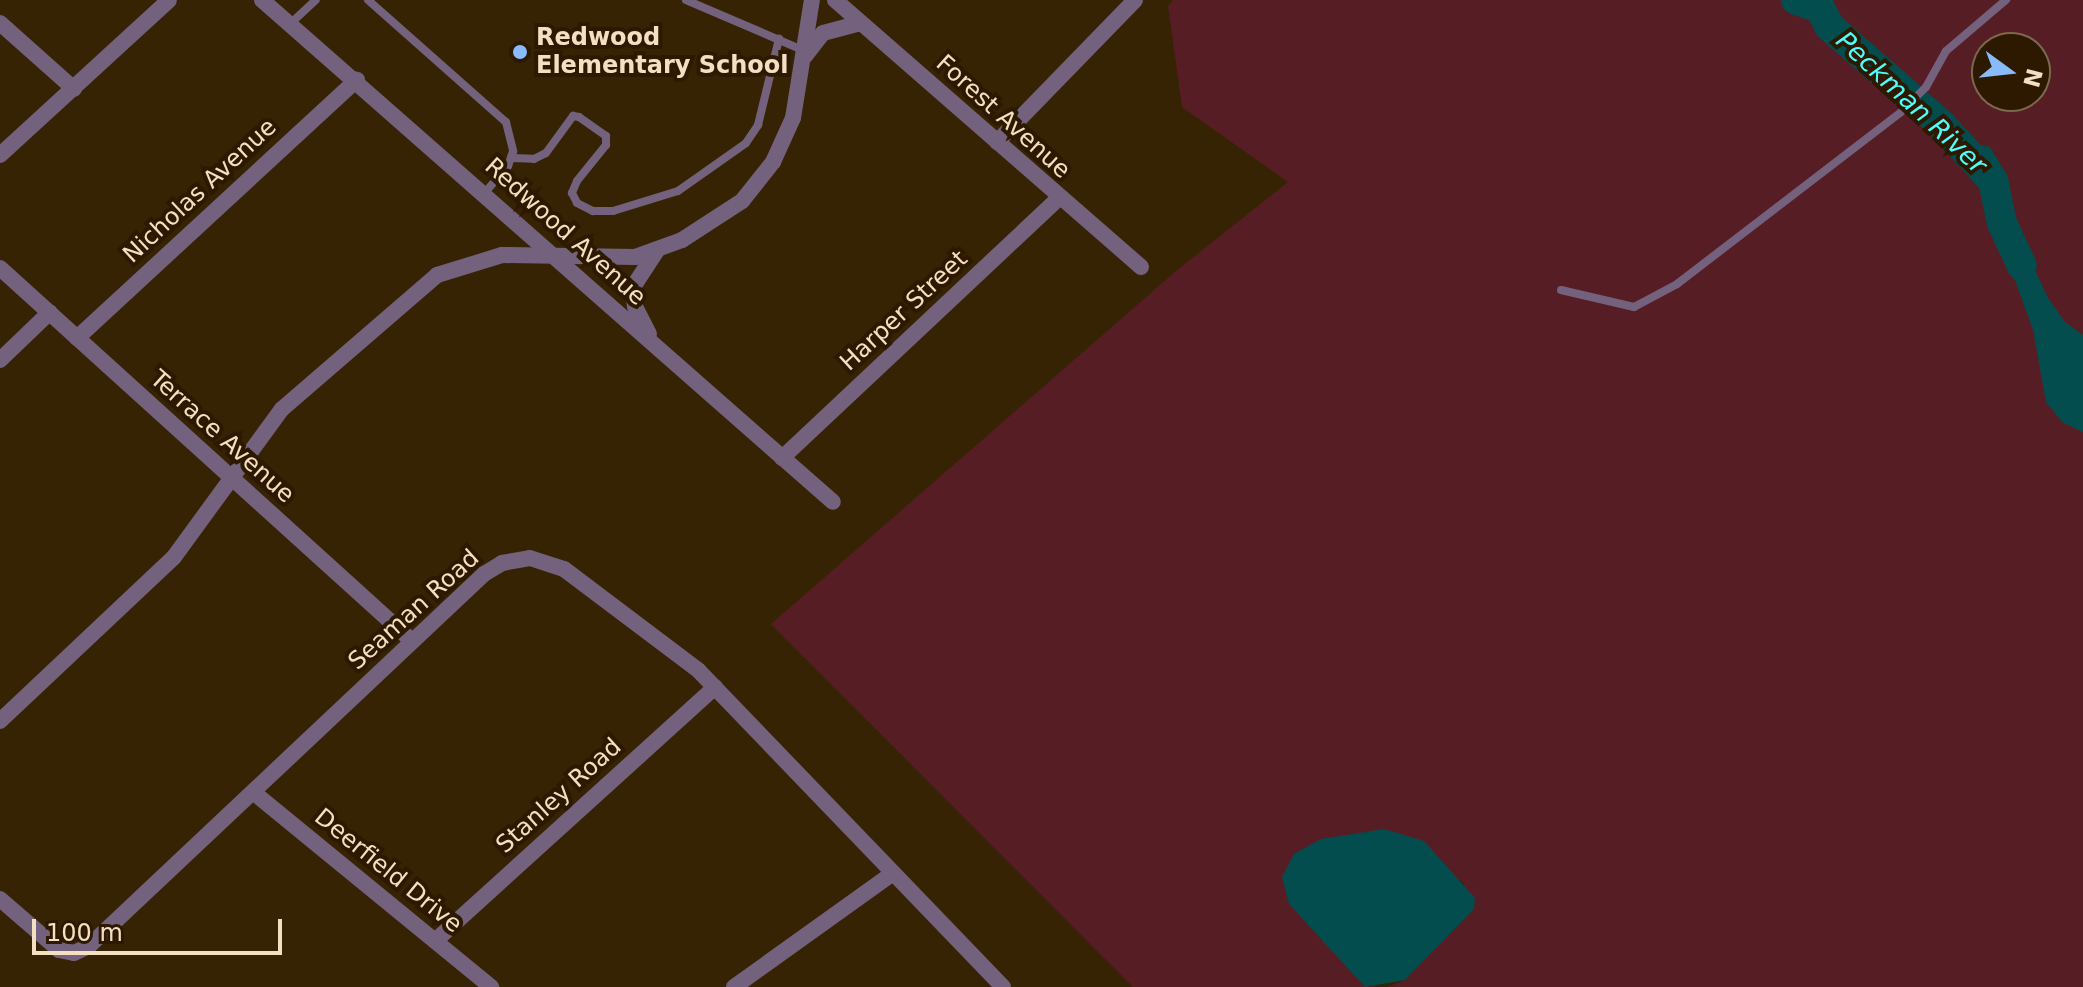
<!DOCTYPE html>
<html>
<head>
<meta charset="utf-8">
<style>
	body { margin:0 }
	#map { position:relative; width:2083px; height:987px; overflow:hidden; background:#362303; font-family:"DejaVu Sans",sans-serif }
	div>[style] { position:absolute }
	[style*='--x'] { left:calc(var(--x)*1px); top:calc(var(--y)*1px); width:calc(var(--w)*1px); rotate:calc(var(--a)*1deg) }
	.green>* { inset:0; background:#571d25 }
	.water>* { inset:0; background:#044d4e }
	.river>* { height:30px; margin:-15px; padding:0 15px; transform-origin:15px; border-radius:15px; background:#044d4e }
	.service>* { height:8px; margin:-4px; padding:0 4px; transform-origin:4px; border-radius:4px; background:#74617d }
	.minor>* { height:16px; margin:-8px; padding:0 8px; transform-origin:8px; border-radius:8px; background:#74617d }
	.dots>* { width:22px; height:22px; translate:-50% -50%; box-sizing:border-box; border:4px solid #2c1900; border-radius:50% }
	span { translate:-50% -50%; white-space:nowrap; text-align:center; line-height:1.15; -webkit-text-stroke:8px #2c1900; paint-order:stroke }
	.poi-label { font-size:24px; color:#f5dfc3; font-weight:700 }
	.left { translate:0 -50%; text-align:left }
	.street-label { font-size:24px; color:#f5dfc3 }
	.water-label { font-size:26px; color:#50fbfc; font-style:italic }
	.north { position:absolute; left:1971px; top:32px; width:80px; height:80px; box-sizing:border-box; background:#2c1900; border:2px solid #7c684e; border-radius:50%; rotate:105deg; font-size:22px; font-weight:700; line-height:32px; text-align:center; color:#f5dfc3 }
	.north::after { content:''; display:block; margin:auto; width:28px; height:36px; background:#88bafc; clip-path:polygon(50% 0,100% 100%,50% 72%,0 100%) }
	.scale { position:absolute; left:32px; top:919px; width:250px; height:36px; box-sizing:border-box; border:4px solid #f5dfc3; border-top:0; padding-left:10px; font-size:24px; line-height:28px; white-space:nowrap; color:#f5dfc3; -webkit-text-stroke:6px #2c1900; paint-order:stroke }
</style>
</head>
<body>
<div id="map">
	<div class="green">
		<div style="clip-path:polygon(evenodd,1173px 0,2083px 0,2083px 987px,1387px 987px,1405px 980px,1473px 909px,1463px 883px,1453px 875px,1365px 986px,1384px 987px,1133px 987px,771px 624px,1176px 271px,1288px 182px,1182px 107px,1168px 6px,1173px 0,1987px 48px,2035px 48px,2035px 96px,1987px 96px,1987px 48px)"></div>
	</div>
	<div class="water">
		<div style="clip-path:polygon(1904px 76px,1943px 112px,1959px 141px,1990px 147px,2008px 177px,2018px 234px,2048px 298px,2065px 322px,2083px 335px,2083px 432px,2062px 422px,2046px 402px,2033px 330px,2012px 272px,1998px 179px,1971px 153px,1954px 151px,1892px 85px)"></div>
		<div style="clip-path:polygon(1384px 829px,1424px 841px,1475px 898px,1474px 909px,1405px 980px,1365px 987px,1289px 904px,1282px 877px,1294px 854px,1321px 839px)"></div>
	</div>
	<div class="river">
		<div style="--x:1796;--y:0;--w:25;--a:18"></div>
		<div style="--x:1820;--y:8;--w:20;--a:63"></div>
		<div style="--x:1829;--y:26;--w:150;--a:41.2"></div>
		<div style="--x:1942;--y:125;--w:76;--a:47.7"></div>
		<div style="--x:1993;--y:181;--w:43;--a:77.9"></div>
		<div style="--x:2002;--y:223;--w:47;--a:65.1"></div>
	</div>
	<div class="service">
		<div style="--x:368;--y:0;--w:184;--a:41.5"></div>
		<div style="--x:506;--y:122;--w:30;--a:76"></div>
		<div style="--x:513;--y:151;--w:16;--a:108"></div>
		<div style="--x:508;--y:166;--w:35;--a:131"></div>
		<div style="--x:686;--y:0;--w:129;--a:23.2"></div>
		<div style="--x:290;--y:24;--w:35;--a:-43"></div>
		<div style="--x:511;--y:158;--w:23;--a:2"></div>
		<div style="--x:534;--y:159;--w:13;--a:-27"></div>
		<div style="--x:546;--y:153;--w:46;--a:-53.9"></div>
		<div style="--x:573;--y:116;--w:6;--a:9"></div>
		<div style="--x:579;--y:117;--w:33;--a:35"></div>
		<div style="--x:606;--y:136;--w:9;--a:90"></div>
		<div style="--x:606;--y:145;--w:46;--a:128.9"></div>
		<div style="--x:577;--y:181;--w:13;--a:113"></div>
		<div style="--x:572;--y:193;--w:11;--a:63"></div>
		<div style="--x:577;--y:203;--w:18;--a:27"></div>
		<div style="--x:593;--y:211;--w:20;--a:0"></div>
		<div style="--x:613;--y:211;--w:68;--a:-17.1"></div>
		<div style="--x:678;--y:191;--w:83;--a:-35.2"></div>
		<div style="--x:746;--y:143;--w:22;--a:-56"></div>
		<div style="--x:758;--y:125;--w:89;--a:-76.3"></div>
		<div style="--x:1561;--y:290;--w:75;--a:13.1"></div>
		<div style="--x:1634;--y:307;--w:49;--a:-28.1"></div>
		<div style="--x:1677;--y:284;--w:282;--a:-37.5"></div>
		<div style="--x:1901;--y:112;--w:35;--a:-45"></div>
		<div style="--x:1926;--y:87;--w:41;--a:-60.9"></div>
		<div style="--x:1946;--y:51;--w:79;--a:-40.4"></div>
	</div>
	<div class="minor">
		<div style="--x:262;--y:0;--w:760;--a:41.32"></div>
		<div style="--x:835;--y:0;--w:406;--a:41.1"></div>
		<div style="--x:0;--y:23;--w:99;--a:41.7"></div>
		<div style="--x:805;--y:56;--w:29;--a:-52"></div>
		<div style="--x:823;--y:33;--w:39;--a:-15"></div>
		<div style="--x:997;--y:142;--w:198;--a:-45.8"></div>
		<div style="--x:0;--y:155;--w:229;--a:-42.5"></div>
		<div style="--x:0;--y:268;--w:556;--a:42.16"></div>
		<div style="--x:649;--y:334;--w:30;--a:-117"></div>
		<div style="--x:635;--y:307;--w:20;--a:-96"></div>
		<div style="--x:633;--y:287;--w:42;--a:-56.7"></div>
		<div style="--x:77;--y:338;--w:381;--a:-42.7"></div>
		<div style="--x:0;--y:360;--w:69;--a:-43.8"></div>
		<div style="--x:782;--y:458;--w:380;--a:-43.2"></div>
		<div style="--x:0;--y:721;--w:239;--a:-43.3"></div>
		<div style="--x:174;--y:557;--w:183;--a:-53.9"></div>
		<div style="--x:282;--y:409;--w:205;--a:-40.8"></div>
		<div style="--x:437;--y:275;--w:68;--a:-17.1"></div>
		<div style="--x:502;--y:255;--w:133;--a:0.9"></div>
		<div style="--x:635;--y:257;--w:50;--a:-19.9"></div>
		<div style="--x:682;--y:240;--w:72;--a:-33"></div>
		<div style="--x:742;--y:201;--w:50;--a:-51.5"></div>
		<div style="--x:773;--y:162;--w:48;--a:-65.6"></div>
		<div style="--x:793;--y:118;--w:120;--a:-80.9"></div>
		<div style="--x:253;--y:792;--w:308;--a:39.3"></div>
		<div style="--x:0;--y:899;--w:78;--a:40.8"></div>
		<div style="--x:59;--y:950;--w:15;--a:11"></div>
		<div style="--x:74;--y:953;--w:17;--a:-25"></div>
		<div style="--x:89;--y:946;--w:543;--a:-43.28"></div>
		<div style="--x:484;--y:574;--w:21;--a:-31"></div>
		<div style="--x:502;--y:563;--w:28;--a:-10"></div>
		<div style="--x:530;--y:558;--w:36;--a:18"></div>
		<div style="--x:564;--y:569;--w:168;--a:37"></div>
		<div style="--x:698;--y:670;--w:440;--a:46.1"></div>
		<div style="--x:435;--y:941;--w:378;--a:-42.2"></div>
		<div style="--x:734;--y:987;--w:194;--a:-35.6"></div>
	</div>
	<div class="dots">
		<div style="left:520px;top:52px;background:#88bafc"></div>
	</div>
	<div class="poi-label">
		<span class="left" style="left:536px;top:52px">Redwood<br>Elementary School</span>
	</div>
	<div class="street-label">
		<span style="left:1003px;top:117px;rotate:42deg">Forest Avenue</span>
		<span style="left:200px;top:191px;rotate:-43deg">Nicholas Avenue</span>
		<span style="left:565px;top:232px;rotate:42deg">Redwood Avenue</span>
		<span style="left:904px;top:311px;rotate:-43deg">Harper Street</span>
		<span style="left:222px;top:437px;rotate:42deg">Terrace Avenue</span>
		<span style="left:414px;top:610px;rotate:-42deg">Seaman Road</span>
		<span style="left:559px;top:796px;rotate:-42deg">Stanley Road</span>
		<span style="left:388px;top:871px;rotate:39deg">Deerfield Drive</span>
	</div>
	<div class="water-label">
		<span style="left:1911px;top:103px;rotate:43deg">Peckman River</span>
	</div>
	<div class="north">N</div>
	<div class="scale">100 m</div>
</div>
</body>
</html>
